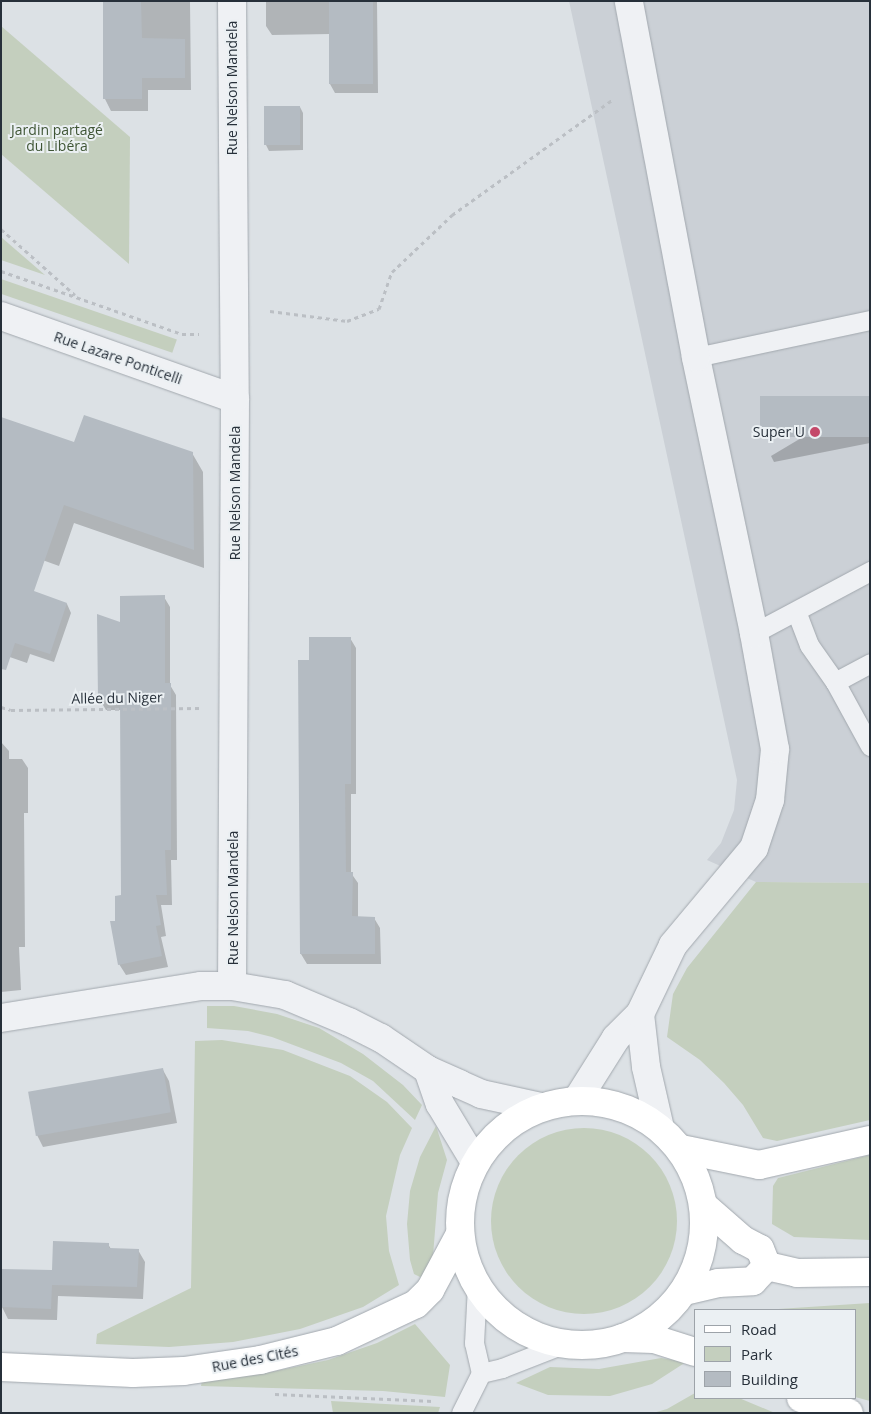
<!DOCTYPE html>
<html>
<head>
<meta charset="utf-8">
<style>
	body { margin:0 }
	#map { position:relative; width:871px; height:1414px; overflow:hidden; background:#dce1e5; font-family:"Open Sans",sans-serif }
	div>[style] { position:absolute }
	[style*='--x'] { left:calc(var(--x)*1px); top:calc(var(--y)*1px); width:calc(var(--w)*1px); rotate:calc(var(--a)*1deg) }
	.built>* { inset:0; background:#cbd0d6 }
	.green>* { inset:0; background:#c4cfbe; transform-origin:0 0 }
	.round { border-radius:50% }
	.shadow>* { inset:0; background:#0003 }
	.building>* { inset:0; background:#b4bbc2; transform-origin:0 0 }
	.path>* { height:3px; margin-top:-1.5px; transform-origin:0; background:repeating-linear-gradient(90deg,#bbbfc4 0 4px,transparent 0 8px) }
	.roads { filter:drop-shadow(0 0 1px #a2a8ae) drop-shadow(0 0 1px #a2a8ae) }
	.lane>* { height:19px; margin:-9.5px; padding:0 9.5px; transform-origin:9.5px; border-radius:9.5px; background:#eff1f4 }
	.street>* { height:28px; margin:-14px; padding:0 14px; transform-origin:14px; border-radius:14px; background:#eff1f4 }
	.secondary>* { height:28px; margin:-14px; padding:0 14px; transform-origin:14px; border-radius:14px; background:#fff }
	.secondary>.ring { margin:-14px; padding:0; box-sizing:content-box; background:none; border:28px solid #fff; border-radius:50% }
	.primary>* { height:28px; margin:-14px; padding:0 14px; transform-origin:14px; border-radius:14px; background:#fff }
	.dots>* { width:14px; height:14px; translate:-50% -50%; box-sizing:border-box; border:2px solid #ebf0f3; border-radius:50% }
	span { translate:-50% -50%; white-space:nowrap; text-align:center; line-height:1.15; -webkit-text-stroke:4px #ebf0f3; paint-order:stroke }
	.street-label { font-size:14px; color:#27303a }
	.park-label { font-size:14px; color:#3f5535 }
	.poi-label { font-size:14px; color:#27303a }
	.right { translate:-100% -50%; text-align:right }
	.frame { position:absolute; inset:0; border:2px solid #27303a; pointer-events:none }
	.legend { position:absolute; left:694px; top:1309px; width:162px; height:90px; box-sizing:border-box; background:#ebf0f3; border:1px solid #9da3a9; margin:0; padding:6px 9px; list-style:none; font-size:15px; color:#27303a }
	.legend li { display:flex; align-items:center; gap:10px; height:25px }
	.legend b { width:25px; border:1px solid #9da3a9 }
</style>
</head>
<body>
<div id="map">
	<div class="built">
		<div style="clip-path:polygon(569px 1px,870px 1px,870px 883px,756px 882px,707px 860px,721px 843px,734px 810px,737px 780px)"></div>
	</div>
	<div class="green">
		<div style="clip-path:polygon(1px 26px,130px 137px,129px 264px,1px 154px)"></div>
		<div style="clip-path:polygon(1px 237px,45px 275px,1px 260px)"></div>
		<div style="left:1px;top:279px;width:186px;height:14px;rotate:19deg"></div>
		<div style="clip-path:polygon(756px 882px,870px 883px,870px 1120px,777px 1141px,763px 1138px,743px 1105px,724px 1083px,700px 1060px,667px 1037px,673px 994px,687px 968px)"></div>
		<div style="clip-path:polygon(207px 1006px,234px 1006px,277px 1014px,319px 1028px,363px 1054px,403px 1085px,422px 1105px,415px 1120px,373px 1081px,341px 1063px,272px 1037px,248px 1031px,207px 1028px)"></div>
		<div style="clip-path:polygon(222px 1040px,283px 1050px,350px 1076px,387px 1102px,412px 1128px,400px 1155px,386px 1216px,389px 1251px,399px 1285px,363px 1307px,300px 1329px,233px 1342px,169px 1347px,96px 1344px,97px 1334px,191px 1288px,195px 1041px)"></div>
		<div style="clip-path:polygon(436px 1126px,447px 1160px,438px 1193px,433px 1256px,426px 1275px,420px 1277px,414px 1274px,410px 1260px,407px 1224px,410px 1191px,420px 1157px)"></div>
		<div class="round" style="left:491px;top:1128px;width:186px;height:186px"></div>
		<div style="clip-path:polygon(870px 1155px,870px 1240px,794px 1237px,772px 1224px,773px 1186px,778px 1178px)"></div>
		<div style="clip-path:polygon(870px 1303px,870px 1401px,855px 1397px,855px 1310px,763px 1310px)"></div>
		<div style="clip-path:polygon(415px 1324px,450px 1365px,445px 1397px,383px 1391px,201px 1386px,202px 1380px,266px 1373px,328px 1360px,377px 1343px)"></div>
		<div style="clip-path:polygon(661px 1358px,686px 1362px,652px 1384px,610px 1396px,548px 1395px,516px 1383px,550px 1367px,599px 1369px)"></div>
		<div style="clip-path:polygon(695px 1393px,695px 1398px,739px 1398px,775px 1413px,653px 1413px,667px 1409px)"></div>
		<div style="clip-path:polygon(331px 1401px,440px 1407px,438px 1413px,333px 1413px)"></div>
	</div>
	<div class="shadow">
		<div style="clip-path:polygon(104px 1px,190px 1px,191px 90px,148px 90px,148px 111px,111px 111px,105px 99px)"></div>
		<div style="clip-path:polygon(266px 1px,377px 1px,378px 93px,335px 93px,330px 84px,330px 34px,272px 35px,266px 26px)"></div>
		<div style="clip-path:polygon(266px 107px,300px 107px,303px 113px,303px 150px,269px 151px,266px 145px)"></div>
		<div style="clip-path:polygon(870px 397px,870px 443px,774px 462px,771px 456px)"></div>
		<div style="clip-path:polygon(75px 443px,192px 453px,203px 472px,204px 568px,74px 523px,59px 566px,1px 545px)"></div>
		<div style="clip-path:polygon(9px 584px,67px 604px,71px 613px,54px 662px,30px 654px,27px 663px,1px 654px)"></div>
		<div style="clip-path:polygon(164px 597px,170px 607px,170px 685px,176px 695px,177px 860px,171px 860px,172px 905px,161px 905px,166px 936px,161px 937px,168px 967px,126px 975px,119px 964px,116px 922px,123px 896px,121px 710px,106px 710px,100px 700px,121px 623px)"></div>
		<div style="clip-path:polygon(350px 638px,356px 648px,356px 794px,351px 794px,351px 873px,358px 883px,358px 918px,374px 918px,380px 928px,381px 964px,307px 964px,301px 954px,310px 661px)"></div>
		<div style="clip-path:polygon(1px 742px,9px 751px,9px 759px,22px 759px,28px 768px,28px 813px,24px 813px,25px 947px,19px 947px,21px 990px,1px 992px)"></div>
		<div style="clip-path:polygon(163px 1070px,169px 1081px,177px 1123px,43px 1147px,37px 1135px,29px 1094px)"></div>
		<div style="clip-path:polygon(108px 1244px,111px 1249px,138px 1250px,145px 1262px,143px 1299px,58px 1296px,57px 1320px,8px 1319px,2px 1307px,53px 1271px)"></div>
	</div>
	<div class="building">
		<div style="clip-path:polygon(103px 1px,141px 1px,142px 38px,185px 39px,185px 78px,142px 78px,142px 99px,103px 99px)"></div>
		<div style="left:329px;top:1px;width:44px;height:83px"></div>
		<div style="left:264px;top:106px;width:36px;height:39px"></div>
		<div style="left:870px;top:396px;width:41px;height:110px;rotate:90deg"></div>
		<div style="clip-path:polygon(84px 415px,193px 452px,194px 550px,64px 505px,34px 591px,67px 603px,50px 654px,15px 643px,6px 670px,1px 669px,1px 417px,74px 442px)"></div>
		<div style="clip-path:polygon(165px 595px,165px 683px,171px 683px,171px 850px,165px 850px,167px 895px,156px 895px,161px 925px,156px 926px,162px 956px,118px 965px,110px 921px,115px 921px,115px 896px,121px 895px,120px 700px,98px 700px,97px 614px,120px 622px,120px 596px)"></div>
		<div style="clip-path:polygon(309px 637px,351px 637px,351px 784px,345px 784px,346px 872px,353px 872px,352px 916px,375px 917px,375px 954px,300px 954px,298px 660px,309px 660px)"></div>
		<div style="left:163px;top:1068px;width:45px;height:137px;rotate:80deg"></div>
		<div style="clip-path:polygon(53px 1241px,109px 1243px,109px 1248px,139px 1249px,137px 1287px,52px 1285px,51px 1309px,1px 1307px,1px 1269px,52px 1270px)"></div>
	</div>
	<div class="path">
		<div style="--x:1;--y:229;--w:99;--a:41.7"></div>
		<div style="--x:1;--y:271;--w:192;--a:19.2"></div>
		<div style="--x:182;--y:334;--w:17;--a:0"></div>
		<div style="--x:270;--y:311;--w:78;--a:7.4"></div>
		<div style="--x:347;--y:321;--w:34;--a:-21"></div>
		<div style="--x:379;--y:309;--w:39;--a:-71"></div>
		<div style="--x:392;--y:272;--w:83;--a:-43.5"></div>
		<div style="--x:452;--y:215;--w:197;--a:-35.7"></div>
		<div style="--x:1;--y:707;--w:10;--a:17"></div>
		<div style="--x:11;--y:710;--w:189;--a:-0.6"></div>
		<div style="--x:275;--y:1394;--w:158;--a:2.5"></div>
	</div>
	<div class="roads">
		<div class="lane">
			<div style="--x:696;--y:357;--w:178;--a:-12"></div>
			<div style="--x:796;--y:611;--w:36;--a:69"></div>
			<div style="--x:809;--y:645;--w:45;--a:54.9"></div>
			<div style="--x:835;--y:682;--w:73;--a:61.3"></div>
			<div style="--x:754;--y:633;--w:132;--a:-28.1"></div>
			<div style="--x:835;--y:682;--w:40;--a:-28"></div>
			<div style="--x:481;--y:1373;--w:22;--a:-13"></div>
			<div style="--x:502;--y:1368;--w:66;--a:-21.5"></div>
			<div style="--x:461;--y:1413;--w:45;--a:-63.4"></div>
			<div style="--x:481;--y:1373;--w:31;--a:-103"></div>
			<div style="--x:474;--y:1343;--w:57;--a:-87"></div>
		</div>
		<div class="street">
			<div style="--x:232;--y:1;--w:398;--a:89.6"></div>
			<div style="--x:235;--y:399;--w:587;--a:90.29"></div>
			<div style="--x:1;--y:316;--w:248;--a:19.5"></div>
			<div style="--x:640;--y:1014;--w:53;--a:83.5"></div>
			<div style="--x:646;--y:1067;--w:63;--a:77.1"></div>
			<div style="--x:1;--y:1018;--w:203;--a:-9.1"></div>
			<div style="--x:201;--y:986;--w:31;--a:0"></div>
			<div style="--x:232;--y:986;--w:54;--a:9.6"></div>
			<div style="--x:285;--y:995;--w:69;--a:22.9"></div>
			<div style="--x:349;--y:1022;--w:36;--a:27"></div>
			<div style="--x:381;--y:1038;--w:57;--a:34.2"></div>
			<div style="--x:428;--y:1070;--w:34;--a:24"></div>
			<div style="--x:459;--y:1084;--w:24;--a:24"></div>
			<div style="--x:481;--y:1094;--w:61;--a:12.2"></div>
			<div style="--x:428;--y:1070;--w:36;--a:71"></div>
			<div style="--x:440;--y:1104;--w:68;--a:58.9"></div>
			<div style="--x:577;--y:1100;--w:73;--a:-57.8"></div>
			<div style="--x:616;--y:1038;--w:34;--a:-45"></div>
			<div style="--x:640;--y:1014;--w:76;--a:-64.4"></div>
			<div style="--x:673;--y:945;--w:126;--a:-50.1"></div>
			<div style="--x:754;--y:848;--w:51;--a:-71.6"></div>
			<div style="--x:770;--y:800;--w:51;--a:-84.4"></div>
			<div style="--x:775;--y:749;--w:118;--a:-100.3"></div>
			<div style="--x:754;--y:633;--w:282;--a:-101.9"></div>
			<div style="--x:696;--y:357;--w:362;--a:-100.7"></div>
		</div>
		<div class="secondary">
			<div class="ring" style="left:460px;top:1101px;width:216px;height:216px"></div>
			<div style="--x:704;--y:1206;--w:52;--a:41.1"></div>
			<div style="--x:743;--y:1240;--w:19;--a:28"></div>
			<div style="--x:760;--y:1249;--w:18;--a:68"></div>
			<div style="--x:767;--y:1266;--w:31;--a:13"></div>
			<div style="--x:797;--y:1273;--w:73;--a:-0.8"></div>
			<div style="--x:684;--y:1291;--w:35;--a:-13"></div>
			<div style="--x:718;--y:1283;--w:35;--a:-3"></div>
			<div style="--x:753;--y:1281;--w:21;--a:-47"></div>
			<div style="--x:1;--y:1367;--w:132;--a:2.6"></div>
			<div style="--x:133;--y:1373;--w:51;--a:-2.2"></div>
			<div style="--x:184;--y:1371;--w:77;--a:-8.2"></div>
			<div style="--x:260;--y:1360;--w:79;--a:-13.9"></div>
			<div style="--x:337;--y:1341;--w:87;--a:-25.1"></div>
			<div style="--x:416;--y:1304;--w:20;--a:-45"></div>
			<div style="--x:430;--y:1290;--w:64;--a:-61.8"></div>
		</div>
		<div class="primary">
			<div style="--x:681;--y:1149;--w:80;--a:11.6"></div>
			<div style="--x:759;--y:1165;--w:114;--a:-12.7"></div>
			<div style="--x:623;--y:1338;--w:31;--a:2"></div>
			<div style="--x:654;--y:1339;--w:43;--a:17.6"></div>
			<div style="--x:801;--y:1398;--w:50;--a:17.4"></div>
		</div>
	</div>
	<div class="dots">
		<div style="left:815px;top:432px;background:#c44869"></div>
	</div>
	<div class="street-label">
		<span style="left:232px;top:88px;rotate:-90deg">Rue Nelson Mandela</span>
		<span style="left:118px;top:358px;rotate:19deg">Rue Lazare Ponticelli</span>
		<span style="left:235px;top:493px;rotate:-90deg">Rue Nelson Mandela</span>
		<span style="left:117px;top:698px;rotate:-1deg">Allée du Niger</span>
		<span style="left:233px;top:898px;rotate:-90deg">Rue Nelson Mandela</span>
		<span style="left:255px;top:1359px;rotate:-11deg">Rue des Cités</span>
	</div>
	<div class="park-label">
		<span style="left:57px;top:138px">Jardin partagé<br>du Libéra</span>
	</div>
	<div class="poi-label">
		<span class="right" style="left:805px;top:432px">Super U</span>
	</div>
	<div class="frame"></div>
	<ul class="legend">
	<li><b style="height:6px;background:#fff"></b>Road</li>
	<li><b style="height:14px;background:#c4cfbe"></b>Park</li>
	<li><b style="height:14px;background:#b4bbc2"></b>Building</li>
	</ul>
</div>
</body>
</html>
